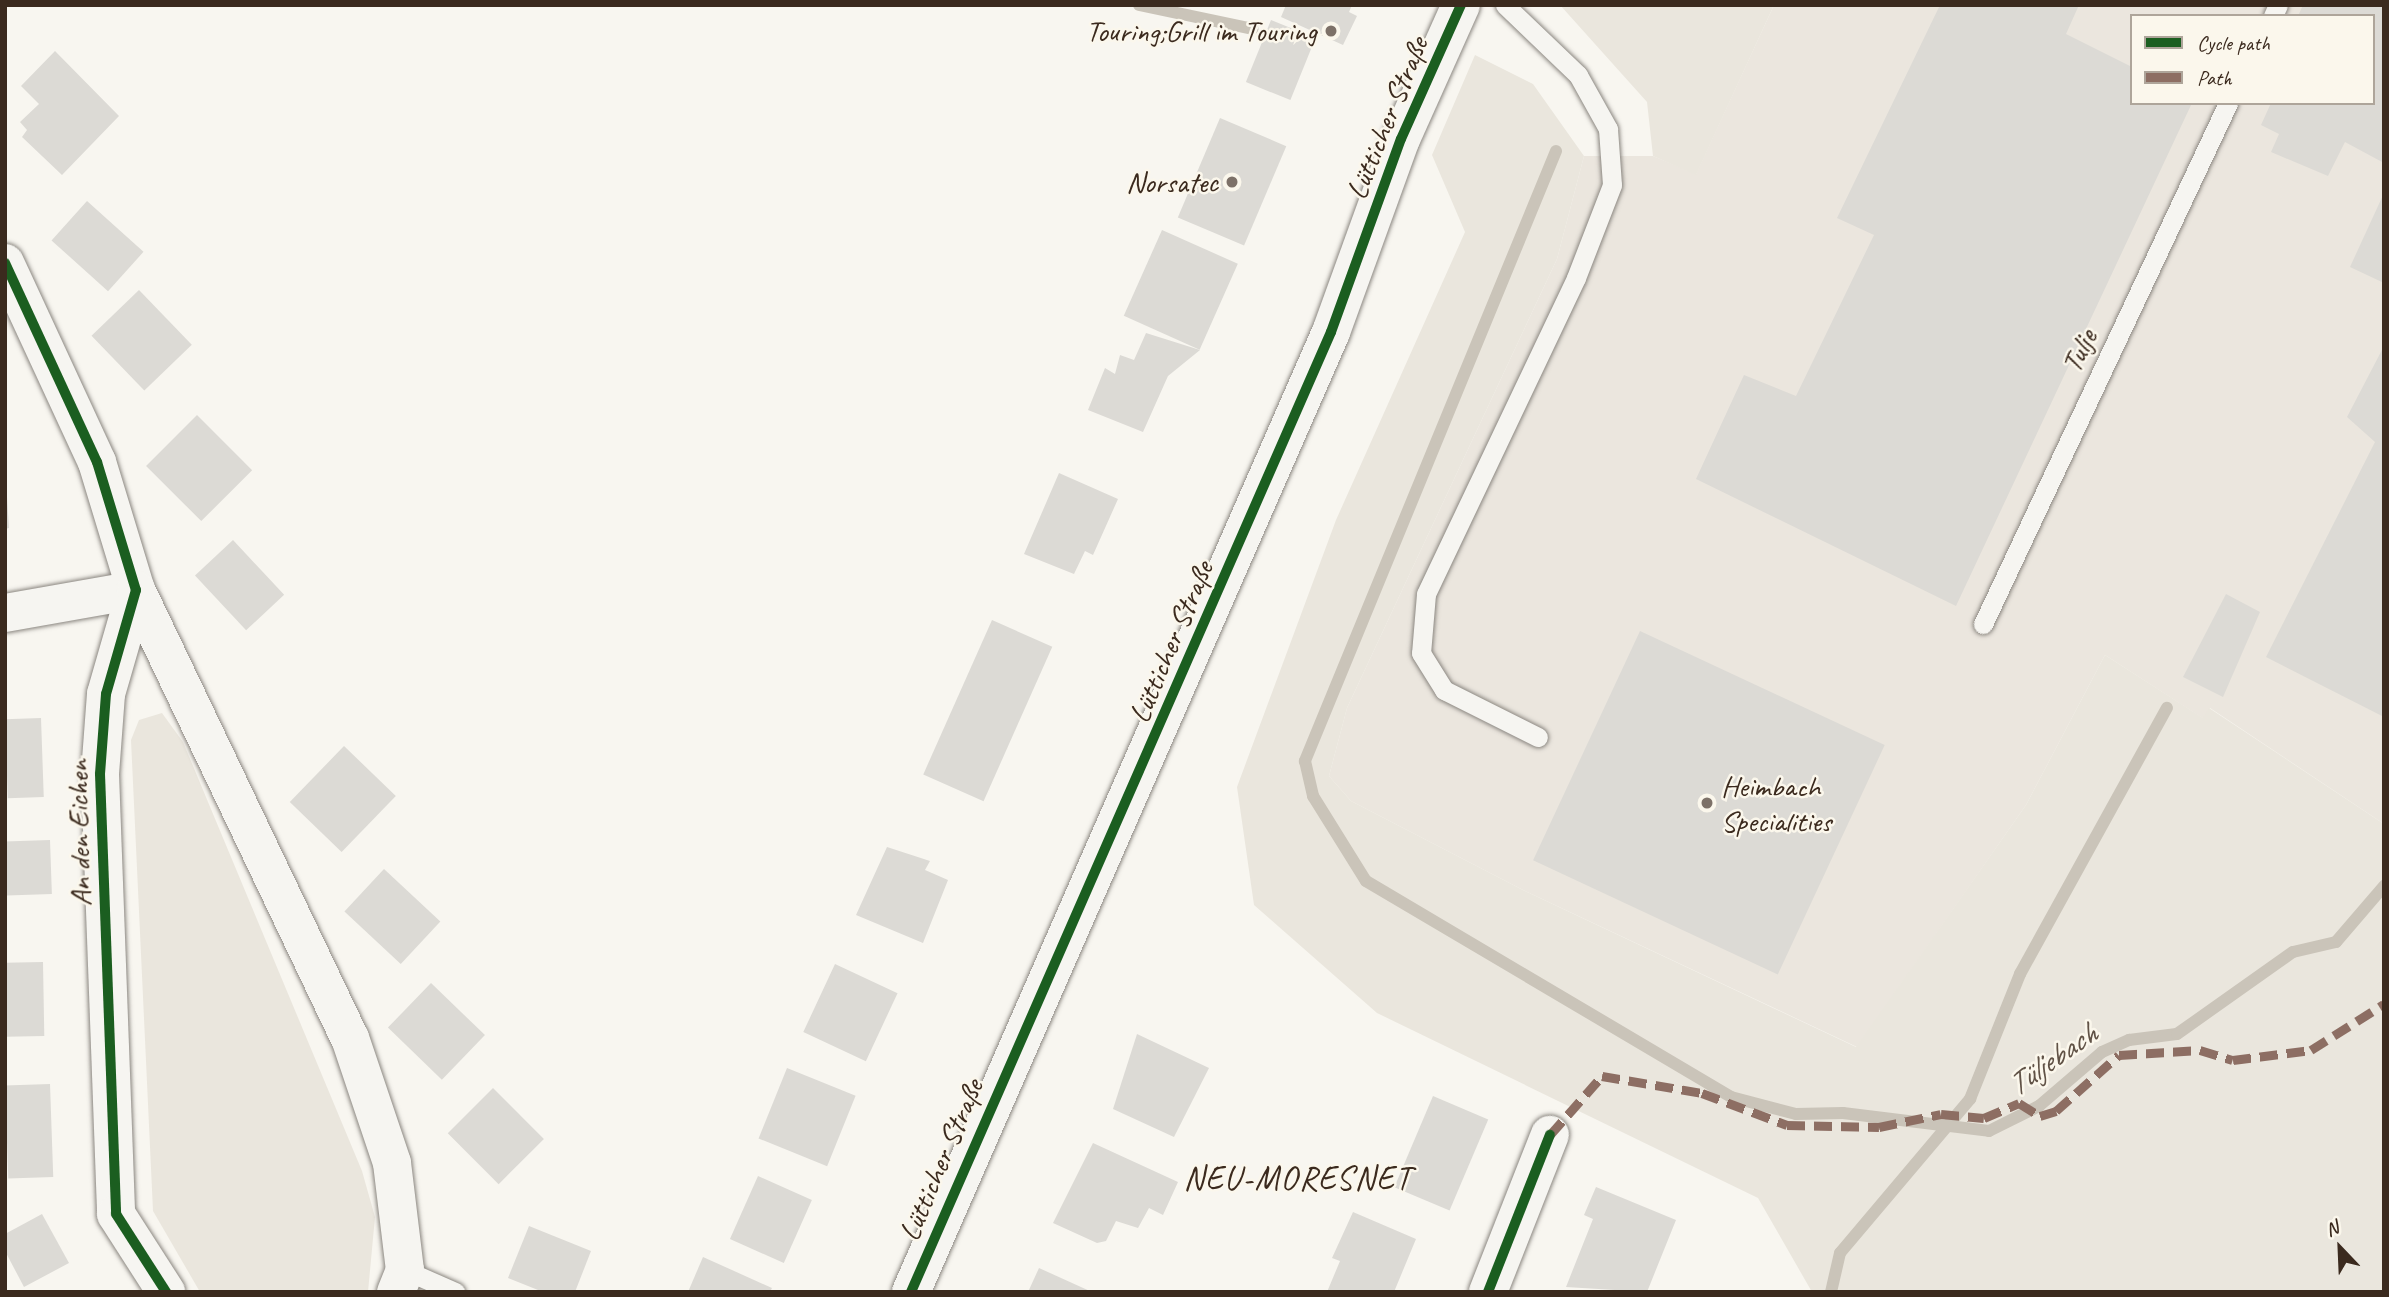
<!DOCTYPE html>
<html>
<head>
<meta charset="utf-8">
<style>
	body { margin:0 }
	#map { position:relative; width:2389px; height:1297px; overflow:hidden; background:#f8f6f0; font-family:Caveat,sans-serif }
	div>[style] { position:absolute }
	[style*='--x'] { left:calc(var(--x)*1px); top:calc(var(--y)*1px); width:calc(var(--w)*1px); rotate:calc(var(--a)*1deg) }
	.built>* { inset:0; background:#ebe6de }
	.green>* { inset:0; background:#eae6dd }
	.stream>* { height:12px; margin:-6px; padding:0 6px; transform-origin:6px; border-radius:6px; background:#cac4b9 }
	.building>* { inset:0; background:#dcdad5; transform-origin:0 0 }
	.roads { filter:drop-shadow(0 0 2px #8b8781) drop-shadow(0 0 2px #8b8781) }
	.lane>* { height:19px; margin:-9.5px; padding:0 9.5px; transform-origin:9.5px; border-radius:9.5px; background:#f6f5f1 }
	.street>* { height:38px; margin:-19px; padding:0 19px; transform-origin:19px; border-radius:19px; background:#f6f5f1 }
	.primary>* { height:38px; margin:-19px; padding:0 19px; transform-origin:19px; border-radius:19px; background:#f6f5f1 }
	.quiet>* { height:9px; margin-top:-4.5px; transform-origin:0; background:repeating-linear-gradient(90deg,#8d6e63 0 18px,transparent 0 27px) }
	.cycleway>* { height:10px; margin:-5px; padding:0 5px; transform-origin:5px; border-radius:5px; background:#1b5e20 }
	.dots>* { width:19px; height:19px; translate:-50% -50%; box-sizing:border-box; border:4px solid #fbf7ec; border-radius:50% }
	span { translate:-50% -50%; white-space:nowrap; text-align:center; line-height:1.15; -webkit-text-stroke:5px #fbf7ec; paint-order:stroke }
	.poi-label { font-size:30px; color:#3b2a1e }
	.right { translate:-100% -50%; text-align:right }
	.left { translate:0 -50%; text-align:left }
	.street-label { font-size:30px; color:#3b2a1e }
	.water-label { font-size:32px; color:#605246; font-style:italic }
	.quarter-label { font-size:33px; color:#3b2a1e; letter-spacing:2px }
	.frame { position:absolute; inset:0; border:7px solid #3b2a1e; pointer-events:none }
	.legend { position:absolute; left:2130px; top:14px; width:245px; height:91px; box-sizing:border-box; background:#fbf7ec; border:2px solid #aea59a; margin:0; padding:9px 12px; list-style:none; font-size:21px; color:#3b2a1e }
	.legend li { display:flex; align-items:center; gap:14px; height:35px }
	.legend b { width:35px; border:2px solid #aea59a }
	.north { position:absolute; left:2305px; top:1213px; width:70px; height:70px; -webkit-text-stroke:5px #fbf7ec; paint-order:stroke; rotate:337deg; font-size:19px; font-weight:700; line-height:28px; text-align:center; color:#3b2a1e }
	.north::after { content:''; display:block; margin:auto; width:24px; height:32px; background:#3b2a1e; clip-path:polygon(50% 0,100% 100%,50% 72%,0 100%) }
</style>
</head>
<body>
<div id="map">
	<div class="built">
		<div style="clip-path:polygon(evenodd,1774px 5px,2384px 5px,2384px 824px,2210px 708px,2204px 719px,2105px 655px,2026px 805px,1857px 1047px,1523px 890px,1351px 801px,1329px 776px,1347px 708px,1557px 259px,1584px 156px,1653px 156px,1696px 174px,1774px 5px,2132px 16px,2373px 16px,2373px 103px,2132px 103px,2132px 16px)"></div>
	</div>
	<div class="green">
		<div style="clip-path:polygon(1560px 5px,1774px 5px,1696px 175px,1653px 156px,1647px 102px)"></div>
		<div style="clip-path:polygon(1475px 55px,1533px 84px,1584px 156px,1557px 259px,1347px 708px,1329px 776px,1351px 801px,1523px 890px,1856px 1047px,2026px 805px,2105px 655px,2203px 718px,2209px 708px,2384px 824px,2384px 1292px,1812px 1292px,1758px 1198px,1377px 1013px,1254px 905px,1237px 787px,1336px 520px,1465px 232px,1432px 155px)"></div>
		<div style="clip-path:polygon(162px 713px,183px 742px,362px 1171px,375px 1217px,368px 1292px,200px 1292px,153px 1211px,131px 740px,139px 720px)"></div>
	</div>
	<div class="stream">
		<div style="--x:1139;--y:5;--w:116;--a:11.9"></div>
		<div style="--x:1556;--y:151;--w:660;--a:112.37"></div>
		<div style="--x:1305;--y:761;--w:36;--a:77"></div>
		<div style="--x:1313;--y:796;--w:100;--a:58.1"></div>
		<div style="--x:1366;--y:881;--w:424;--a:30.6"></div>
		<div style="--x:1731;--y:1097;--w:67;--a:14.7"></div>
		<div style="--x:1796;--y:1114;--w:47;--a:-1.2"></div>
		<div style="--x:1843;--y:1113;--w:147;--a:7"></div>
		<div style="--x:1989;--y:1131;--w:56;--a:-26.6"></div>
		<div style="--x:2039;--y:1106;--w:83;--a:-40.6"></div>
		<div style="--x:2102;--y:1052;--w:30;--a:-24"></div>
		<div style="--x:2129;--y:1040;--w:48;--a:-7.1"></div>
		<div style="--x:2177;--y:1034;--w:142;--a:-35.3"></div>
		<div style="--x:2293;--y:952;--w:44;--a:-13.1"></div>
		<div style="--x:2336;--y:942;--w:74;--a:-49.4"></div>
		<div style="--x:1831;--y:1292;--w:40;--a:-77"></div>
		<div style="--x:1840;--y:1253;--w:202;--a:-49.8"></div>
		<div style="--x:1970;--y:1099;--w:135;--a:-68.2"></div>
		<div style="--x:2020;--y:974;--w:304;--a:-61.1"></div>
	</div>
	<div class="building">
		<div style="clip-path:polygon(1286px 5px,1352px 5px,1349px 12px,1357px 16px,1343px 45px,1281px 17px)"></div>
		<div style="clip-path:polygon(1940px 5px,2079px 5px,2066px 34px,2132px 67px,2132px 103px,2192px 103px,1956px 606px,1696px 479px,1744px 375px,1796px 396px,1874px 235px,1837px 218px)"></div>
		<div style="clip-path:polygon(2303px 5px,2384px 5px,2384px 163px,2345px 142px,2328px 176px,2271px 152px,2279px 134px,2261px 125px,2271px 103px,2373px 103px,2373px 16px,2298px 16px)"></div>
		<div style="left:1271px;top:20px;width:48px;height:67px;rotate:22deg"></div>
		<div style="clip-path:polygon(55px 51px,119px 116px,62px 175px,22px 137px,27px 130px,20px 122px,39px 104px,21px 86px)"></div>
		<div style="left:1220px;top:118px;width:72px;height:108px;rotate:23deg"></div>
		<div style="clip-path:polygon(2384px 193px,2384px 283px,2350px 267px)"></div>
		<div style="left:87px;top:201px;width:76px;height:53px;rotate:42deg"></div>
		<div style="left:1162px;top:230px;width:83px;height:94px;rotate:24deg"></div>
		<div style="left:139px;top:290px;width:76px;height:66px;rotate:46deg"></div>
		<div style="clip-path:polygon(1146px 333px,1200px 350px,1168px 376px,1143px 432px,1088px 410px,1105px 368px,1115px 374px,1120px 355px,1134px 360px)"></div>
		<div style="clip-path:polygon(2384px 346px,2384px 717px,2266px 657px,2375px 442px,2347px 417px)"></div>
		<div style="left:197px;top:415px;width:78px;height:72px;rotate:45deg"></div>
		<div style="clip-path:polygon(1059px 473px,1118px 499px,1093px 555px,1085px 551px,1074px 574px,1024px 554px)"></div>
		<div style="clip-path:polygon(5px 497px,7px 497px,9px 528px,5px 529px)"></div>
		<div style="left:233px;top:540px;width:75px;height:52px;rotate:47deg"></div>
		<div style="clip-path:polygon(2226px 594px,2260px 612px,2223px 697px,2183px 677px)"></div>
		<div style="left:992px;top:620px;width:66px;height:169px;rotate:24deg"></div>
		<div style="left:1640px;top:631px;width:270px;height:253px;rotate:25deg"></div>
		<div style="left:41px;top:718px;width:79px;height:36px;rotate:88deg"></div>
		<div style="left:344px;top:746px;width:72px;height:78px;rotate:44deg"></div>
		<div style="left:50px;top:840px;width:54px;height:45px;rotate:88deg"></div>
		<div style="clip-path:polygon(887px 847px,930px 861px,925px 870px,948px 880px,923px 943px,856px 915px)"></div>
		<div style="left:384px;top:869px;width:77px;height:58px;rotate:43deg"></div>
		<div style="left:43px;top:962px;width:74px;height:38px;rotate:89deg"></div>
		<div style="left:835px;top:964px;width:69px;height:75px;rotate:25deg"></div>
		<div style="left:431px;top:983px;width:75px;height:62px;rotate:44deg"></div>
		<div style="clip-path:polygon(1137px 1034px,1209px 1068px,1174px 1137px,1113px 1109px)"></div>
		<div style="left:787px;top:1068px;width:74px;height:76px;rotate:22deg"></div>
		<div style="left:50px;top:1084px;width:93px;height:45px;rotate:88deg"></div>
		<div style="left:493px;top:1088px;width:72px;height:64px;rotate:45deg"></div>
		<div style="left:1433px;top:1096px;width:60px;height:99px;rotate:23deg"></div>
		<div style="clip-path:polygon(1093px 1143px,1178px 1182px,1163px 1215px,1149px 1208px,1138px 1228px,1116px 1221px,1106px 1241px,1097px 1243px,1053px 1223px)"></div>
		<div style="left:758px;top:1176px;width:59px;height:69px;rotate:24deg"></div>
		<div style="clip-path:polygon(1596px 1187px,1676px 1220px,1647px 1292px,1566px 1287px,1593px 1219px,1584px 1215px)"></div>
		<div style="clip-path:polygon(1353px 1212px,1416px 1239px,1394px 1292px,1327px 1292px,1340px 1261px,1332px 1258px)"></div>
		<div style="clip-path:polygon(42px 1214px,69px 1263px,24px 1287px,5px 1251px,5px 1234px)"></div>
		<div style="clip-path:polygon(529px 1226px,591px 1251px,575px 1292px,543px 1292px,508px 1278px)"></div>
		<div style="clip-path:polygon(703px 1257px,772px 1288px,770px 1292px,688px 1292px)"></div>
		<div style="clip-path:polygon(1039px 1268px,1092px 1292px,1028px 1292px)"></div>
	</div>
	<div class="roads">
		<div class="lane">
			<div style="--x:1505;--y:5;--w:101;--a:43.8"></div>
			<div style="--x:1578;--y:75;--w:62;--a:60.9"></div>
			<div style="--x:1608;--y:129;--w:56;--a:85.9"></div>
			<div style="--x:1612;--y:185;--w:100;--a:111.2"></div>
			<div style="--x:1576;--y:278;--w:350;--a:115.4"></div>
			<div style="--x:1426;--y:594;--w:59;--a:94.8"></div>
			<div style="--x:1421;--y:653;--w:44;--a:58.1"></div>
			<div style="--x:1444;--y:690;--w:105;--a:26.6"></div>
			<div style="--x:2273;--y:16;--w:12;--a:-66"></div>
			<div style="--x:1983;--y:624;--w:576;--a:-64.81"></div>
			<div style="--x:405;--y:1270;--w:55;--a:23.7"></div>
		</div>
		<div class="street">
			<div style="--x:5;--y:263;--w:219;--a:65.2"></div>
			<div style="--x:97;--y:462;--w:134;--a:73.1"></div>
			<div style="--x:136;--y:590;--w:108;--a:106.1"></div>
			<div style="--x:106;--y:694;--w:80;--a:94.3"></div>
			<div style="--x:100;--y:774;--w:440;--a:87.9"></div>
			<div style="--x:116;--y:1214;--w:93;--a:57.3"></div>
			<div style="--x:5;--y:613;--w:133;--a:-10"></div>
			<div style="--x:136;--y:590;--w:496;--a:64.5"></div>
			<div style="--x:350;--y:1038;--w:132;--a:71.4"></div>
			<div style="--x:392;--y:1163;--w:108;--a:83.1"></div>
			<div style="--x:405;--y:1270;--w:24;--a:112"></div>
			<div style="--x:1488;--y:1292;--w:169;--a:-68.5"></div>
		</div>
		<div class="primary">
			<div style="--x:911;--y:1292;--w:1048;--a:-66.37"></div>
			<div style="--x:1331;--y:332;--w:205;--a:-70.1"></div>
			<div style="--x:1401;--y:139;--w:147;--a:-65.9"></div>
		</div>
	</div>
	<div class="quiet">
		<div style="--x:1550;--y:1135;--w:79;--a:-48.6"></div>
		<div style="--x:1602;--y:1076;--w:101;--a:9.6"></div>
		<div style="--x:1702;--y:1093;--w:91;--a:20.6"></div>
		<div style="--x:1787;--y:1125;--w:92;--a:1.2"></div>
		<div style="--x:1879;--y:1127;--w:63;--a:-11.8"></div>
		<div style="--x:1941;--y:1114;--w:43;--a:5.3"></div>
		<div style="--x:1984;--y:1118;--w:38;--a:-23"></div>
		<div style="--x:2019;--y:1103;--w:25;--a:32"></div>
		<div style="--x:2040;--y:1116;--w:17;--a:-17"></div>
		<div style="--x:2056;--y:1111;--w:84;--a:-41.6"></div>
		<div style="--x:2119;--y:1055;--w:81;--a:-3.5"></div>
		<div style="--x:2200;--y:1050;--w:34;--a:17"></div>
		<div style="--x:2233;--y:1060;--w:79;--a:-7.3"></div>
		<div style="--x:2311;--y:1050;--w:86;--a:-32.2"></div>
	</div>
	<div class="cycleway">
		<div style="--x:5;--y:263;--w:219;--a:65.2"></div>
		<div style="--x:97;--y:462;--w:134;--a:73.1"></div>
		<div style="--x:136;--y:590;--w:108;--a:106.1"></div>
		<div style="--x:106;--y:694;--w:80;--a:94.3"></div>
		<div style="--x:100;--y:774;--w:440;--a:87.9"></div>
		<div style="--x:116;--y:1214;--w:93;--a:57.3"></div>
		<div style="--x:911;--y:1292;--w:1048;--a:-66.37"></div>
		<div style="--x:1331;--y:332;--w:205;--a:-70.1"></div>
		<div style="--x:1401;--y:139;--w:147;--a:-65.9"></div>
		<div style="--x:1488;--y:1292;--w:169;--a:-68.5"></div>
	</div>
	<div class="dots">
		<div style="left:1331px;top:31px;background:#7d7168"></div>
		<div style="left:1232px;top:182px;background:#7d7168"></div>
		<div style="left:1707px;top:803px;background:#7d7168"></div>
	</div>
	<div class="poi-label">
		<span class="right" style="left:1317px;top:31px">Touring;Grill im Touring</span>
		<span class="right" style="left:1218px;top:182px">Norsatec</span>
		<span class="left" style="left:1721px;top:803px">Heimbach<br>Specialities</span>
	</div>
	<div class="street-label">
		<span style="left:1387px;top:118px;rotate:-68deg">Lütticher Straße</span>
		<span style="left:2079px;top:351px;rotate:-65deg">Tulje</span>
		<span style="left:1171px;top:642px;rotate:-67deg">Lütticher Straße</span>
		<span style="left:79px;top:833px;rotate:-91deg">An den Eichen</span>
		<span style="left:941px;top:1160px;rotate:-67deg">Lütticher Straße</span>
	</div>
	<div class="water-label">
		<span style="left:2052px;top:1060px;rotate:-35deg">Tüljebach</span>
	</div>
	<div class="quarter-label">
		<span style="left:1298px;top:1179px">NEU-MORESNET</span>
	</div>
	<div class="frame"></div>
	<ul class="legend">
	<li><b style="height:9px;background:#1b5e20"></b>Cycle path</li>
	<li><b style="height:9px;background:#8d6e63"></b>Path</li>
	</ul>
	<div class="north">N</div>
</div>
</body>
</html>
